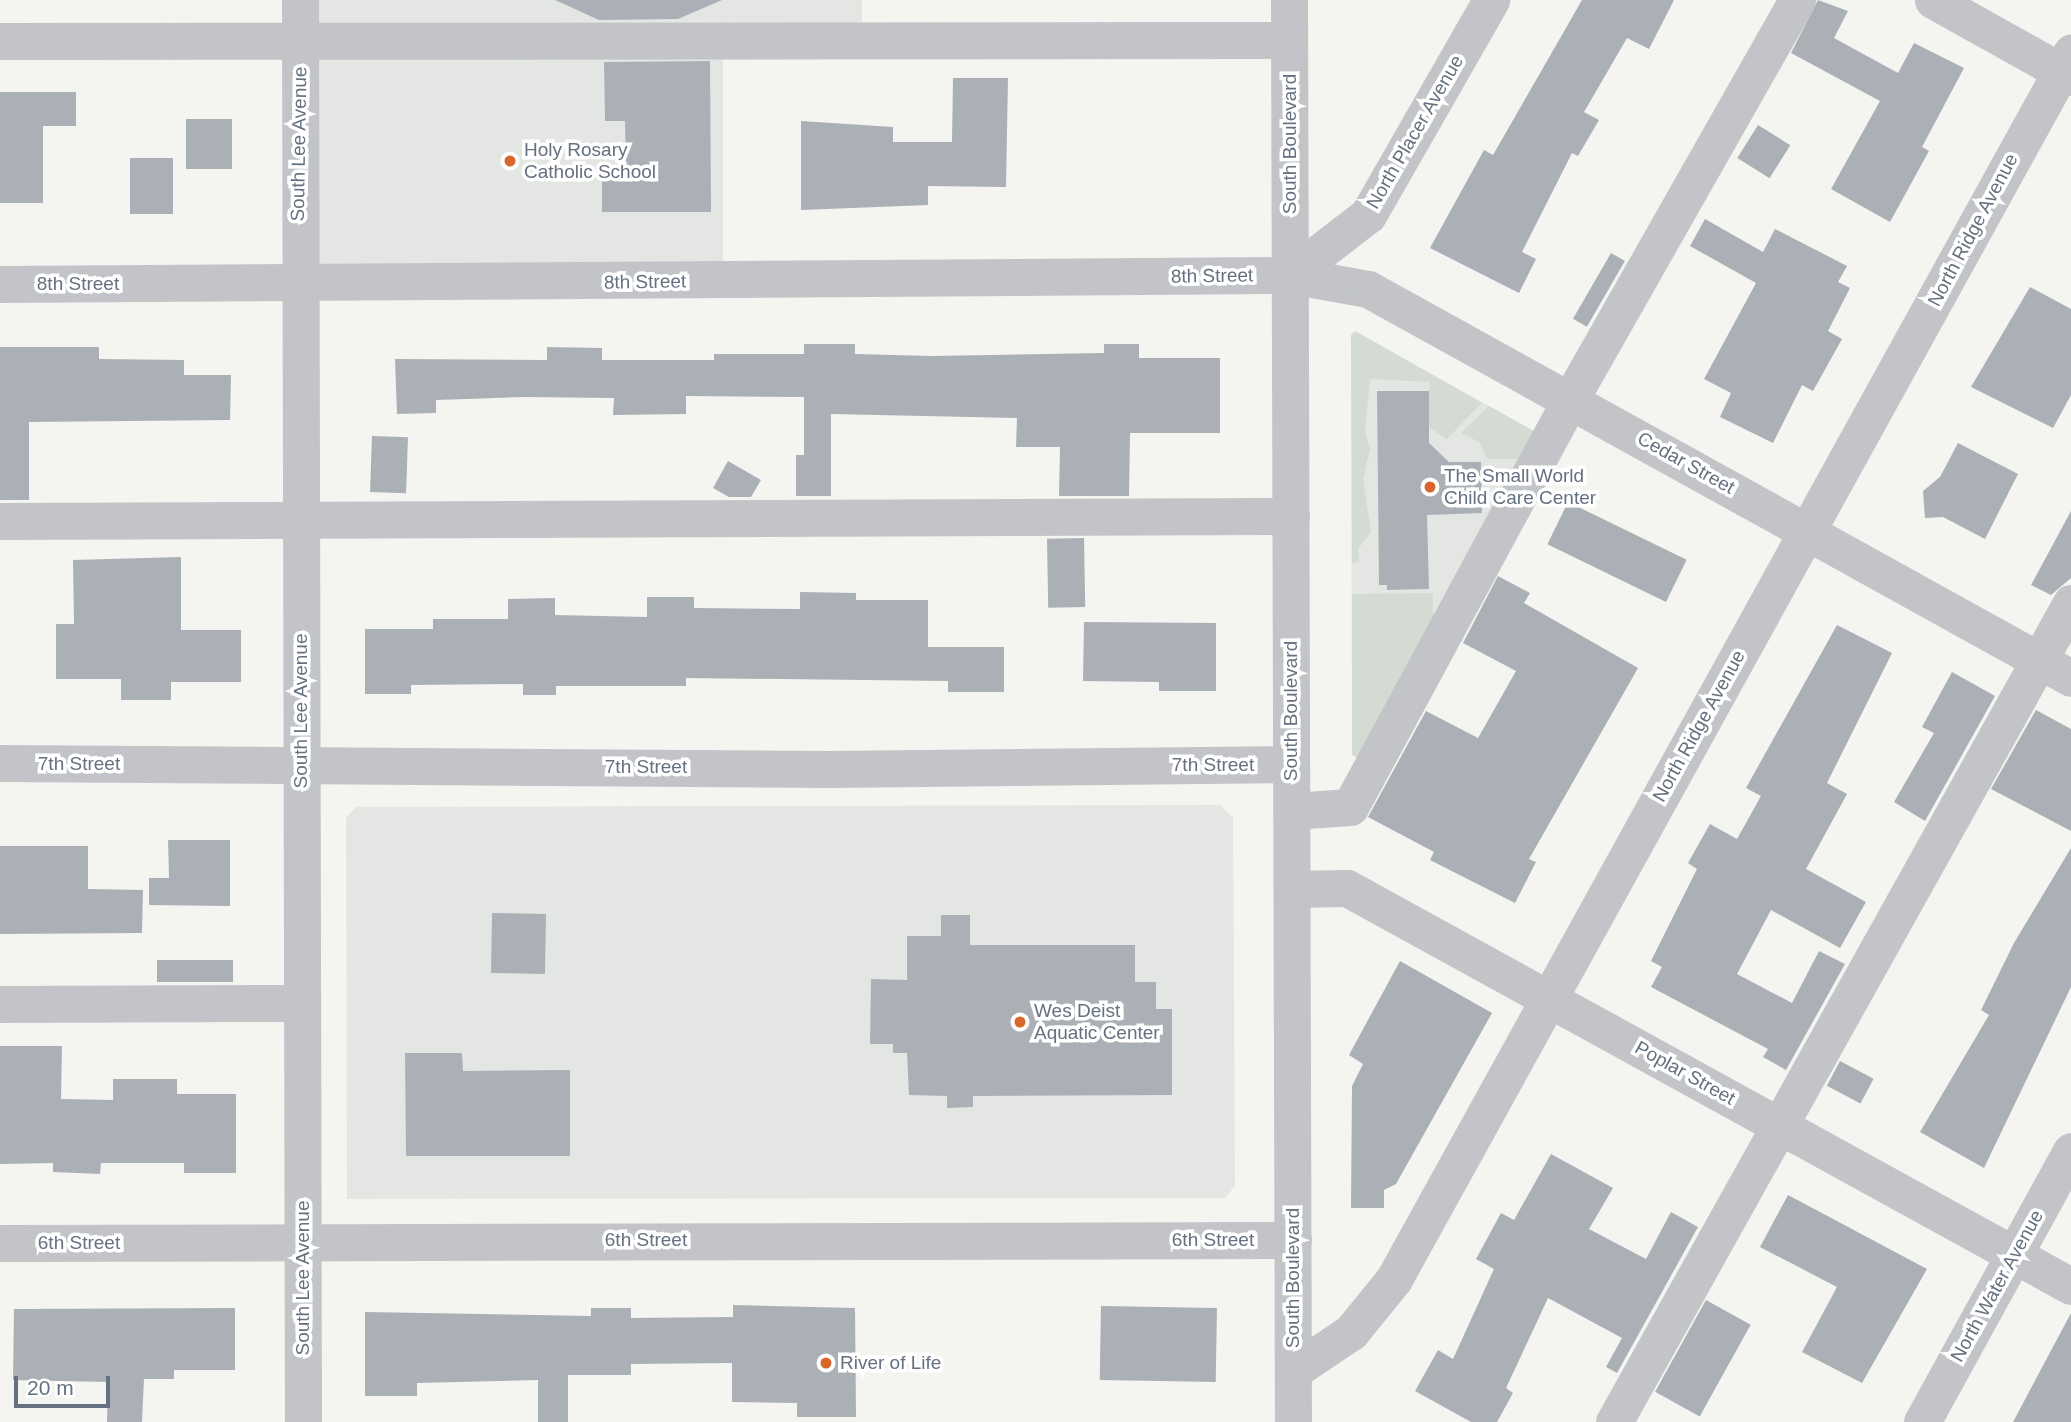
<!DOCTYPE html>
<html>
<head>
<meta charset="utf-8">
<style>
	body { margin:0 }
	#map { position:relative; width:2071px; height:1422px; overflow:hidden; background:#f4f4f0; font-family:Helvetica,sans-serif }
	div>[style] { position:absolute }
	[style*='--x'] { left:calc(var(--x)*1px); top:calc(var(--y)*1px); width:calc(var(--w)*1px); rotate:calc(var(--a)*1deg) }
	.built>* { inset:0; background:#e4e6e4 }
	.green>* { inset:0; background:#d4dbd2 }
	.building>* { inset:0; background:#abb0b6; transform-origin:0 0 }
	.minor>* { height:37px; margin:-18.5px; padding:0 18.5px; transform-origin:18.5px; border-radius:18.5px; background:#c2c4c8 }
	.dots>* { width:19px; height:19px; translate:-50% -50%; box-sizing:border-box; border:4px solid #fff; border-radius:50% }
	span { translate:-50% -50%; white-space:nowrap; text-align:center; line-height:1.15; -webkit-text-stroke:7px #fff; paint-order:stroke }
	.street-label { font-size:19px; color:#657180 }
	.poi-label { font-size:19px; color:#657180 }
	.left { translate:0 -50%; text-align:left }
	.scale { position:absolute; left:14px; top:1376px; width:96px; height:32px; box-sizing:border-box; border:4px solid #657180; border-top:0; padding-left:9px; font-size:21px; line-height:24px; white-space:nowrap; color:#657180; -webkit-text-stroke:5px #fff; paint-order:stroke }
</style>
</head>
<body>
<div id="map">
	<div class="built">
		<div style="clip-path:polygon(298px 0,862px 0,862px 41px,723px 42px,723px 281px,298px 285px)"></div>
		<div style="clip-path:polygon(1355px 331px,1539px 434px,1352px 755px,1351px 335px)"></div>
		<div style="clip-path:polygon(1220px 805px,1233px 818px,1235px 1186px,1225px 1198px,347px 1199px,346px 818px,356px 807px)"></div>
	</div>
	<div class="green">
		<div style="clip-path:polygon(1355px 331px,1482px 403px,1447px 439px,1427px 426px,1430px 382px,1370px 379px,1365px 432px,1370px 449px,1363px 479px,1371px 532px,1358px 549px,1359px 562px,1352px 563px,1351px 335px)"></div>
		<div style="clip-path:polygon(1489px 406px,1539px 434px,1525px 459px,1488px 459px,1479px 442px,1461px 433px)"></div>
		<div style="clip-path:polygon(1433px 593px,1433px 613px,1438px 614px,1359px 759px,1352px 755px,1352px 594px)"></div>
	</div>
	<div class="building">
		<div style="clip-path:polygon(555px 0,722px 0,678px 19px,599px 20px)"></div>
		<div style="clip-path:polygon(1582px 0,1674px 0,1649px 49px,1627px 38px,1584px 112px,1599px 120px,1578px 156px,1572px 153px,1522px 252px,1536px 259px,1519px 293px,1430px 248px,1484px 150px,1493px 155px)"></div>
		<div style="clip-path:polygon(1818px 0,1848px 11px,1834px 38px,1898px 73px,1914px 43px,1964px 68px,1922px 147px,1929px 151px,1890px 222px,1831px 189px,1880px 101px,1791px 53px)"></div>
		<div style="clip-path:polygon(710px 61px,711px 212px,602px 212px,602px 172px,626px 172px,625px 121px,605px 121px,604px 62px)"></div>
		<div style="clip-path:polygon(953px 78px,1008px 78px,1006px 187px,928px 186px,928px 205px,801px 210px,801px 121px,893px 127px,893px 142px,952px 142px)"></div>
		<div style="clip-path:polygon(0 92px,76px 92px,76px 126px,43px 126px,43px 203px,0 203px)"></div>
		<div style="left:186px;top:119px;width:46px;height:50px"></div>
		<div style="left:1758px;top:125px;width:38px;height:39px;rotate:32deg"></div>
		<div style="left:173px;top:158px;width:56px;height:43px;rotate:90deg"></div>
		<div style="clip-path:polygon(1705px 219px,1763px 252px,1775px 229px,1847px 266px,1838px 282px,1850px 288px,1828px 331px,1842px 339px,1813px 391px,1802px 385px,1773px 443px,1720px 417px,1731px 393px,1704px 379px,1756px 283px,1690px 246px)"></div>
		<div style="left:1611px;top:253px;width:16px;height:76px;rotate:30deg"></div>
		<div style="clip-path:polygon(2030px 287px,2071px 309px,2071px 395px,2053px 428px,1971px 387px)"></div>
		<div style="clip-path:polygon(804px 344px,855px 344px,855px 354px,932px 356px,1104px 353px,1104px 344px,1139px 344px,1139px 358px,1220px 358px,1220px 433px,1130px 433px,1129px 496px,1059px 496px,1060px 447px,1016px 447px,1017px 418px,831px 414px,831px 496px,796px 496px,796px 455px,804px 455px,804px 397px,686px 396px,686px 414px,613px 415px,614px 398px,524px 397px,436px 400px,436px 413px,397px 414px,395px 359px,547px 360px,547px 347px,602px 348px,602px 360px,714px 360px,714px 354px,804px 354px)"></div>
		<div style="clip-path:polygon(0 347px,99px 347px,99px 359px,184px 360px,184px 375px,231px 375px,230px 420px,29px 422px,29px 500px,0 500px)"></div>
		<div style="clip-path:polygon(1377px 391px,1429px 391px,1429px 443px,1449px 462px,1481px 462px,1482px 513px,1427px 515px,1429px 589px,1387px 590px,1387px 585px,1379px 585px)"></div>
		<div style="left:372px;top:436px;width:36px;height:56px;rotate:2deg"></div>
		<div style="clip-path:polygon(1958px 443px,2018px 474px,1985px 539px,1943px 517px,1925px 518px,1923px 491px,1940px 477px)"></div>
		<div style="clip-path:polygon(728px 461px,761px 480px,751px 497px,729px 497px,713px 488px)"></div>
		<div style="left:1568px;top:502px;width:132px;height:47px;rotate:26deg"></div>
		<div style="clip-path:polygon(2071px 511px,2071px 578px,2051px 595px,2031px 585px)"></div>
		<div style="left:1084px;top:538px;width:69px;height:37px;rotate:89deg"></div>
		<div style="clip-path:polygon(181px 557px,181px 630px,241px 630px,241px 682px,171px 682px,171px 700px,121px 700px,121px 679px,56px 679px,56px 624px,74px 624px,73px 560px)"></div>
		<div style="clip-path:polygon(1498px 576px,1530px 593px,1524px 603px,1638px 668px,1529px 859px,1536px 862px,1515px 903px,1430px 860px,1434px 852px,1368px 817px,1426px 711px,1478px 738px,1516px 671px,1463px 643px)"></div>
		<div style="clip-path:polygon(800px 592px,856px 593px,856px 600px,928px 600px,928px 647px,1004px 647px,1004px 692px,948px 692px,948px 681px,686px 678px,686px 686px,556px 686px,556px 695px,523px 695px,523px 684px,411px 685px,411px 694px,365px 694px,365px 629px,433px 629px,433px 619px,508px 619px,508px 599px,555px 598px,555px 615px,647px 617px,647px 597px,694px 597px,694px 608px,800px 609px)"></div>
		<div style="clip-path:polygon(1084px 622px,1216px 623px,1216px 691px,1159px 691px,1159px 682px,1083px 681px)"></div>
		<div style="clip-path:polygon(1837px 625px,1892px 653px,1827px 783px,1847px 794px,1806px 869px,1866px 902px,1840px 948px,1771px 910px,1737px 974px,1792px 1003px,1819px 951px,1845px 964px,1786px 1070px,1763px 1057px,1768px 1049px,1651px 987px,1662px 967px,1651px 961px,1697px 869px,1688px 863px,1710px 824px,1737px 839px,1761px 796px,1746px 788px)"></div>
		<div style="clip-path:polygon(1952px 672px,1995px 696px,1925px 821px,1894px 802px,1934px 733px,1922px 727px)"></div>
		<div style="clip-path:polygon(2036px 710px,2071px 729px,2071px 831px,1991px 789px)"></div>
		<div style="clip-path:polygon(168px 840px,230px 840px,230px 906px,149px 905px,149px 878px,169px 878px)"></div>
		<div style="clip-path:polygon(0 846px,88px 846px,88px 889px,143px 890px,142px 933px,0 934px)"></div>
		<div style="clip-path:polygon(2071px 848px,2071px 987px,1984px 1168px,1920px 1132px,1989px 1015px,1981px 1010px,2014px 943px)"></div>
		<div style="left:492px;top:913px;width:54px;height:60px;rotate:1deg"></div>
		<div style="clip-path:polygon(941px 915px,970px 915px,970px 945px,1135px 945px,1135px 982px,1156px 982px,1156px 1009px,1172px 1009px,1172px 1095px,973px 1096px,973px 1107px,947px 1108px,947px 1096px,909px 1095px,907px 1053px,893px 1053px,893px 1044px,870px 1044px,871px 979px,907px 980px,907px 936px,941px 936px)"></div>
		<div style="left:157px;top:960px;width:76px;height:22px"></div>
		<div style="clip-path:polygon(1400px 961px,1492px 1013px,1396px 1184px,1384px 1190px,1384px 1208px,1351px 1208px,1352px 1086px,1363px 1064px,1349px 1055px)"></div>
		<div style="clip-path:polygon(0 1046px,62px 1046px,61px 1099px,113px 1100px,113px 1079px,177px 1079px,177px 1094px,236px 1094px,236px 1173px,184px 1173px,184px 1163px,101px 1163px,100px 1174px,53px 1172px,53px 1163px,0 1164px)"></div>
		<div style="clip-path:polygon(405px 1053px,462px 1053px,463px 1071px,570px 1070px,570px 1156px,406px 1156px)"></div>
		<div style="left:1840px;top:1061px;width:38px;height:28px;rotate:28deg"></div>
		<div style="clip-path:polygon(1551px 1154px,1613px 1188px,1589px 1229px,1646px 1259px,1671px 1212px,1698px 1227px,1617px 1373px,1606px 1367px,1622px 1338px,1548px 1298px,1506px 1388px,1513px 1393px,1497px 1422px,1471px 1422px,1415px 1391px,1438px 1350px,1453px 1359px,1494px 1269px,1476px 1259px,1501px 1213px,1514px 1220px)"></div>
		<div style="clip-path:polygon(1788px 1195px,1927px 1269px,1862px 1383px,1802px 1352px,1837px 1287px,1760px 1247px)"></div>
		<div style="left:1706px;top:1300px;width:51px;height:105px;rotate:29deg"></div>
		<div style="clip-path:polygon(733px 1305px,855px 1308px,856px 1417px,797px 1417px,797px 1403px,732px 1402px,732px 1363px,631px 1364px,631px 1375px,568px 1375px,568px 1422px,538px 1422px,538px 1380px,417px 1383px,417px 1396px,365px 1396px,365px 1312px,591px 1316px,591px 1308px,631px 1308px,631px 1318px,733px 1317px)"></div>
		<div style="left:1101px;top:1306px;width:116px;height:74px;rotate:1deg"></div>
		<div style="clip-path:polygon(235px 1308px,235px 1370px,174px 1370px,174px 1379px,144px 1379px,142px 1422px,107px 1422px,108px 1382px,13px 1380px,14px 1309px)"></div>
		<div style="clip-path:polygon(2071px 1313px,2071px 1422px,2013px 1422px)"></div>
	</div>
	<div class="minor">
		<div style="--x:300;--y:0;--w:1422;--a:89.88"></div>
		<div style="--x:1289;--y:0;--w:1422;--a:89.84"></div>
		<div style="--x:1933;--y:0;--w:158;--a:29.2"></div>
		<div style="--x:0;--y:41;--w:1289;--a:-0.04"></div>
		<div style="--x:1290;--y:275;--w:98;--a:-37.6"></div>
		<div style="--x:1368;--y:215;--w:248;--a:-60.2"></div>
		<div style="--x:0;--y:284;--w:1290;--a:-0.4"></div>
		<div style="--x:1290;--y:275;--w:79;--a:10.2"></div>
		<div style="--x:1368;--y:289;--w:803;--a:28.96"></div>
		<div style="--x:0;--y:521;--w:1291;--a:-0.22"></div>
		<div style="--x:0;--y:763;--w:827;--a:0.42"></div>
		<div style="--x:827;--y:769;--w:464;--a:-0.6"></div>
		<div style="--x:1292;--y:811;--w:58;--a:-3.9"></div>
		<div style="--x:1350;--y:807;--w:465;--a:-61.6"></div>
		<div style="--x:1571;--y:398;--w:458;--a:-60.4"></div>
		<div style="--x:1292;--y:889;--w:55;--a:-1"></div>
		<div style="--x:1347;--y:888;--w:826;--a:28.8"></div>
		<div style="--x:0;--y:1004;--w:301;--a:-0.2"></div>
		<div style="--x:0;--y:1243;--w:1293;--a:-0.13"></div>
		<div style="--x:1293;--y:1371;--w:70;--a:-33.9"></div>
		<div style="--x:1351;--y:1332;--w:68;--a:-50.9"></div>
		<div style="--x:1394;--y:1279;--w:1401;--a:-61.09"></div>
		<div style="--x:1614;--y:1422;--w:938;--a:-60.84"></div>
		<div style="--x:1922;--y:1422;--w:309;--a:-61.2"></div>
	</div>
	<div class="dots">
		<div style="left:510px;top:161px;background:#d8672c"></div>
		<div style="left:1430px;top:487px;background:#d8672c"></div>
		<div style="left:1020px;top:1022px;background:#d8672c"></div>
		<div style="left:826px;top:1363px;background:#d8672c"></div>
	</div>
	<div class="street-label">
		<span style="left:1415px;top:132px;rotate:-60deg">North Placer Avenue</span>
		<span style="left:299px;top:144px;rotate:-89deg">South Lee Avenue</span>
		<span style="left:1290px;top:144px;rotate:-90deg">South Boulevard</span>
		<span style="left:1973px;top:230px;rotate:-62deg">North Ridge Avenue</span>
		<span style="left:1212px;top:276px;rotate:-1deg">8th Street</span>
		<span style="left:645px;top:282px;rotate:-1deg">8th Street</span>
		<span style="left:78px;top:284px">8th Street</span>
		<span style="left:1686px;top:463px;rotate:29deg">Cedar Street</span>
		<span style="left:301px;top:711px;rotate:-90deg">South Lee Avenue</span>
		<span style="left:1291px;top:711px;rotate:-90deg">South Boulevard</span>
		<span style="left:1699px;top:726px;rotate:-61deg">North Ridge Avenue</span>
		<span style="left:79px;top:764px">7th Street</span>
		<span style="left:1213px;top:765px">7th Street</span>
		<span style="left:646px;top:767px">7th Street</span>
		<span style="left:1685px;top:1073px;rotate:29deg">Poplar Street</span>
		<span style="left:646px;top:1240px">6th Street</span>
		<span style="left:1213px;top:1240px">6th Street</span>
		<span style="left:79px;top:1243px">6th Street</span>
		<span style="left:303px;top:1278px;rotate:-90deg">South Lee Avenue</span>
		<span style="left:1293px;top:1278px;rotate:-90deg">South Boulevard</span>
		<span style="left:1997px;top:1286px;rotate:-61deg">North Water Avenue</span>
	</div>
	<div class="poi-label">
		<span class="left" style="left:524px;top:161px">Holy Rosary<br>Catholic School</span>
		<span class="left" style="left:1444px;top:487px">The Small World<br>Child Care Center</span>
		<span class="left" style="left:1034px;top:1022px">Wes Deist<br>Aquatic Center</span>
		<span class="left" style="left:840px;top:1363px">River of Life</span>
	</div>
	<div class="scale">20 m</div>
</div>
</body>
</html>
